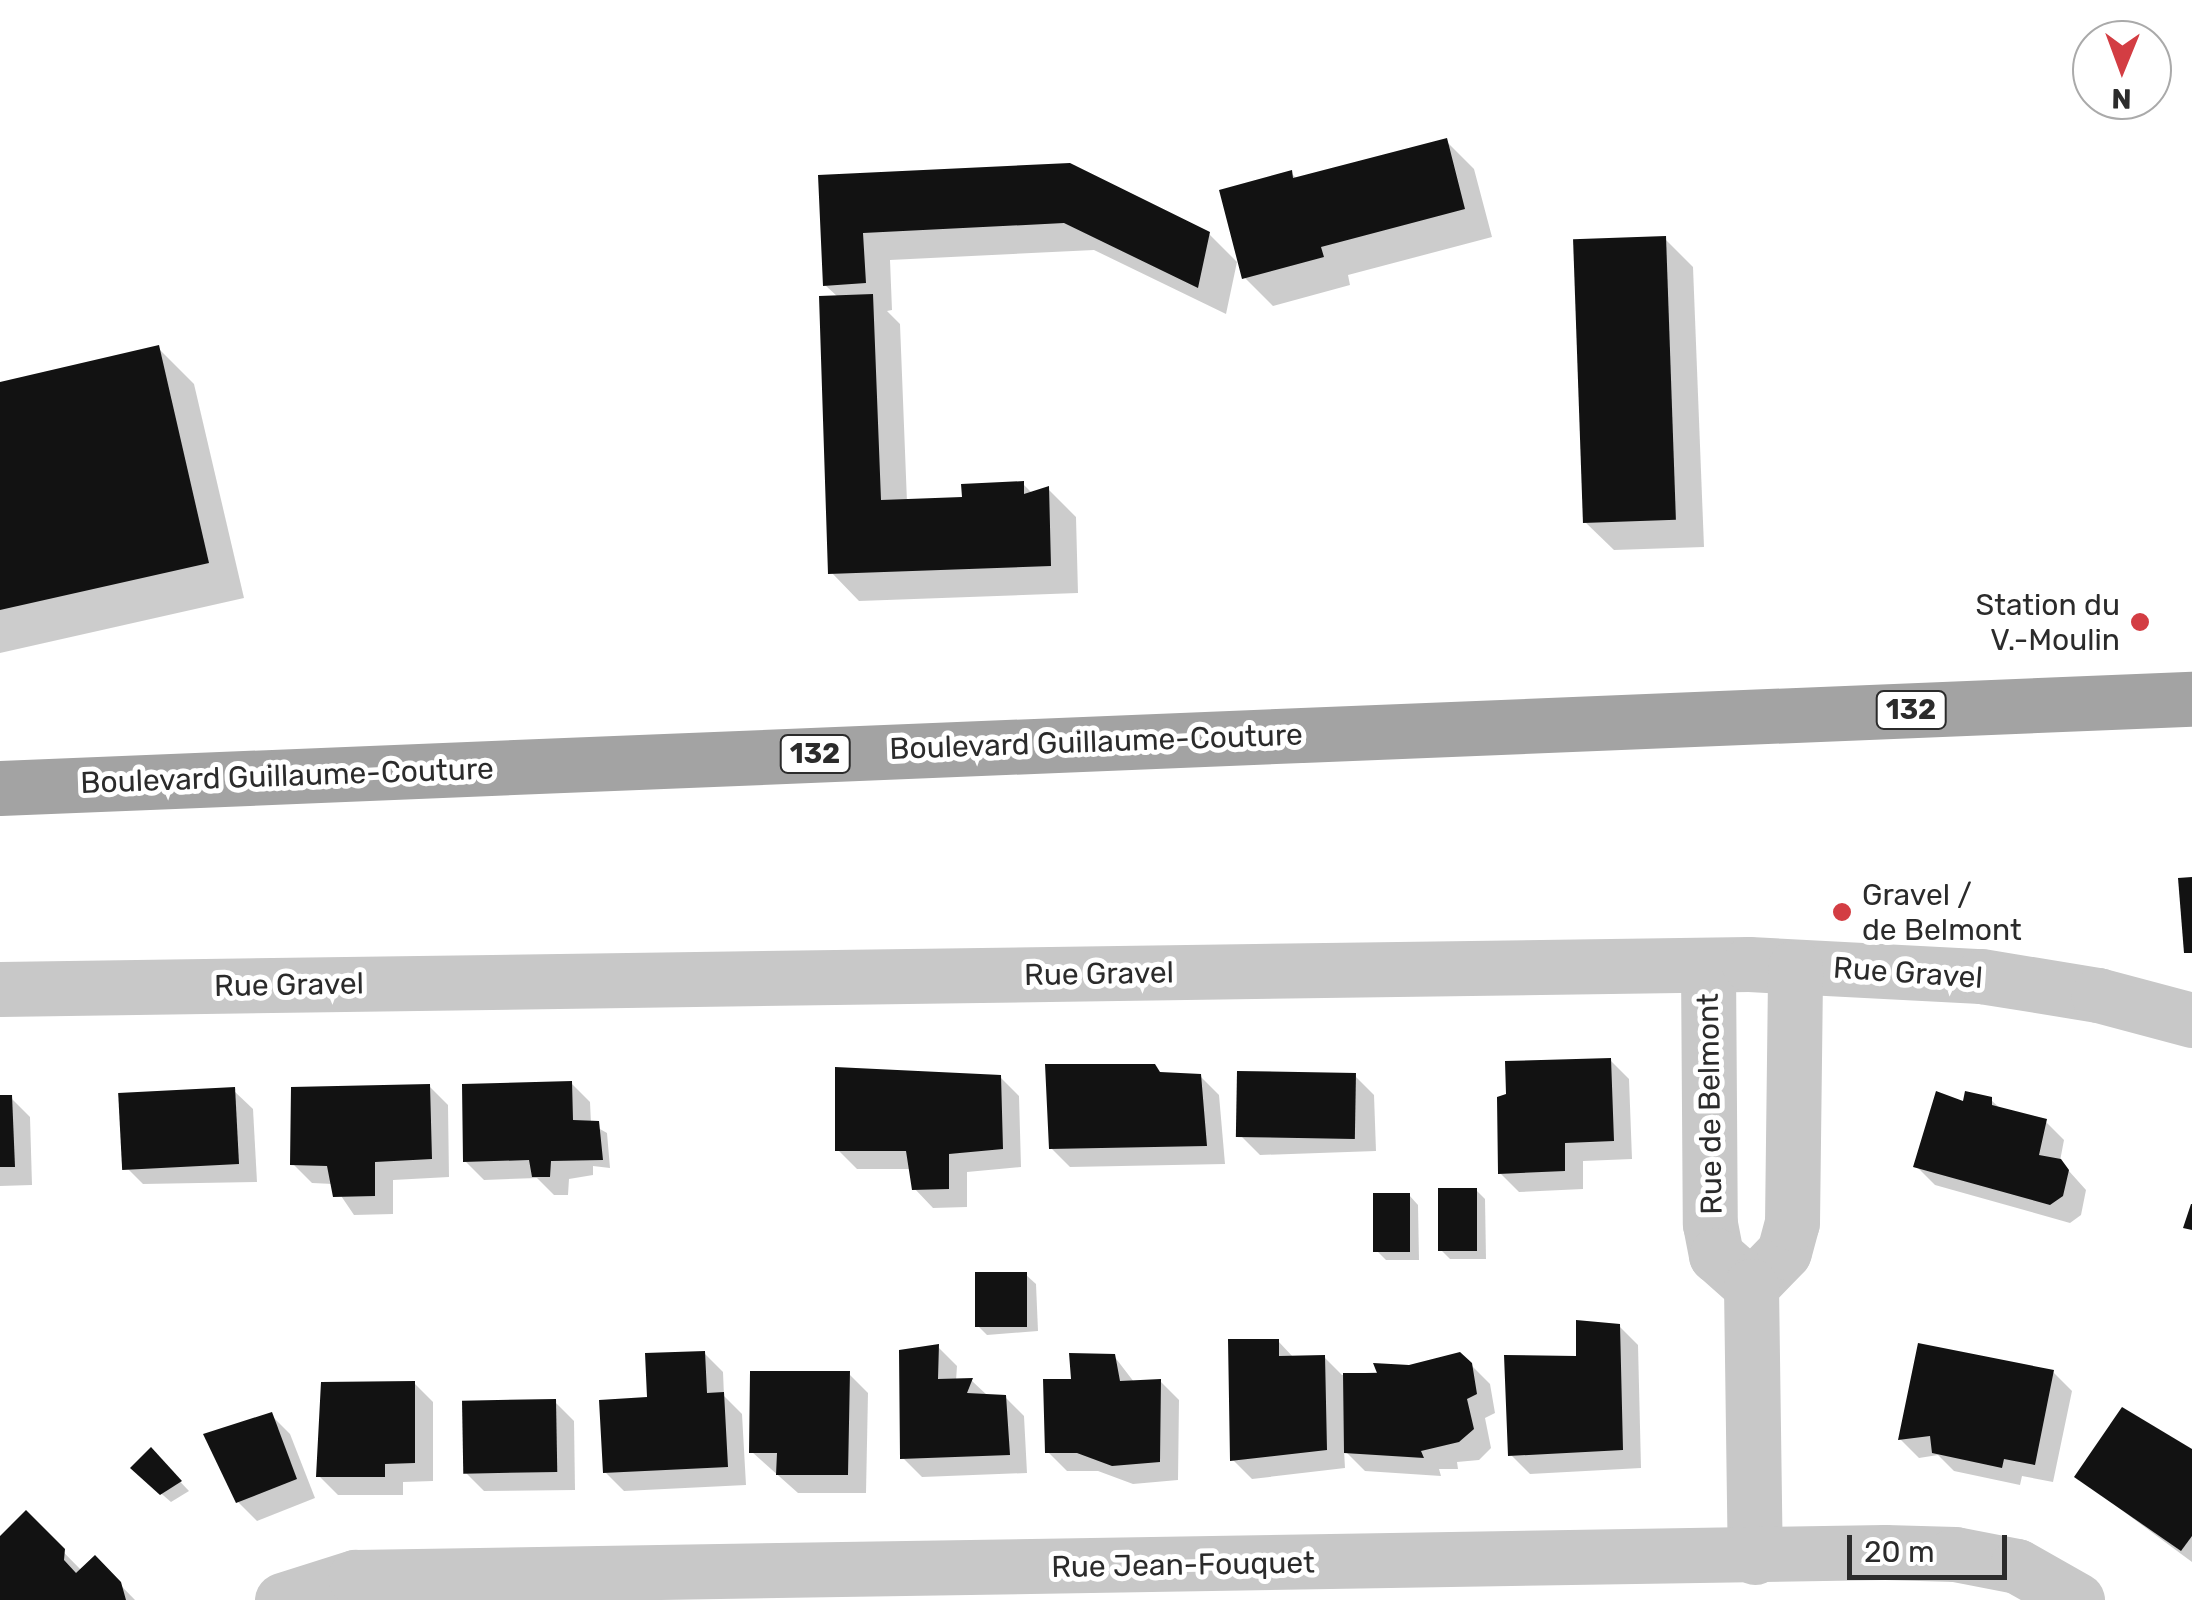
<!DOCTYPE html>
<html>
<head>
<meta charset="utf-8">
<style>
	body { margin:0 }
	#map { position:relative; width:2192px; height:1600px; overflow:hidden; background:#fff; font-family:Rubik,sans-serif }
	div>[style] { position:absolute }
	[style*='--x'] { left:calc(var(--x)*1px); top:calc(var(--y)*1px); width:calc(var(--w)*1px); rotate:calc(var(--a)*1deg) }
	.shadow>* { inset:0; background:#0003 }
	.building>* { inset:0; background:#121212; transform-origin:0 0 }
	.minor>* { height:55px; margin:-27.5px; padding:0 27.5px; transform-origin:27.5px; border-radius:27.5px; background:#c8c8c8 }
	.primary>* { height:55px; margin:-27.5px; padding:0 27.5px; transform-origin:27.5px; border-radius:27.5px; background:#a3a3a3 }
	.dots>* { width:28px; height:28px; translate:-50% -50%; box-sizing:border-box; border:5px solid #fff; border-radius:50% }
	span { translate:-50% -50%; white-space:nowrap; text-align:center; line-height:1.15; -webkit-text-stroke:10px #fff; paint-order:stroke }
	.shield-label span { padding:2px 8px; background:#fff; border:2px solid; border-radius:8px; -webkit-text-stroke-width:0 }
	.shield-label { font-size:28px; color:#2b2b2b; font-weight:700 }
	.poi-label { font-size:30px; color:#2b2b2b }
	.right { translate:-100% -50%; text-align:right }
	.left { translate:0 -50%; text-align:left }
	.street-label { font-size:30px; color:#2b2b2b }
	.north { position:absolute; left:2072px; top:20px; width:100px; height:100px; box-sizing:border-box; background:#fff; border:2px solid #aaa; border-radius:50%; rotate:181deg; font-size:28px; font-weight:700; line-height:40px; text-align:center; color:#2b2b2b }
	.north::after { content:''; display:block; margin:auto; width:35px; height:45px; background:#d33d43; clip-path:polygon(50% 0,100% 100%,50% 72%,0 100%) }
	.scale { position:absolute; left:1847px; top:1535px; width:160px; height:45px; box-sizing:border-box; border:5px solid #2b2b2b; border-top:0; padding-left:12px; font-size:30px; line-height:35px; white-space:nowrap; color:#2b2b2b; -webkit-text-stroke:8px #fff; paint-order:stroke }
</style>
</head>
<body>
<div id="map">
	<div class="shadow">
		<div style="clip-path:polygon(1446px 141px,1474px 169px,1492px 237px,1348px 275px,1350px 285px,1273px 306px,1245px 278px,1291px 173px,1298px 180px)"></div>
		<div style="clip-path:polygon(820px 177px,1209px 234px,1237px 262px,1226px 314px,1094px 250px,890px 260px,892px 310px,887px 311px,900px 324px,907px 502px,964px 499px,1023px 484px,1033px 494px,1048px 489px,1076px 517px,1078px 593px,859px 601px,831px 572px,838px 297px,825px 285px)"></div>
		<div style="clip-path:polygon(1665px 239px,1693px 267px,1704px 547px,1614px 550px,1585px 522px)"></div>
		<div style="clip-path:polygon(158px 348px,194px 384px,244px 598px,0 653px,0 384px)"></div>
		<div style="clip-path:polygon(1610px 1060px,1629px 1079px,1632px 1159px,1583px 1161px,1583px 1189px,1519px 1192px,1500px 1173px)"></div>
		<div style="clip-path:polygon(1163px 1075px,1200px 1076px,1219px 1095px,1225px 1164px,1070px 1167px,1051px 1148px)"></div>
		<div style="clip-path:polygon(1355px 1076px,1374px 1095px,1376px 1151px,1260px 1155px,1241px 1136px)"></div>
		<div style="clip-path:polygon(1000px 1077px,1019px 1096px,1021px 1167px,967px 1172px,967px 1207px,933px 1208px,914px 1188px,911px 1169px,857px 1169px,838px 1150px)"></div>
		<div style="clip-path:polygon(571px 1083px,590px 1102px,591px 1124px,607px 1133px,610px 1168px,593px 1166px,593px 1175px,569px 1179px,568px 1195px,554px 1195px,537px 1178px,484px 1180px,465px 1161px)"></div>
		<div style="clip-path:polygon(429px 1086px,448px 1105px,449px 1177px,393px 1180px,393px 1214px,354px 1215px,333px 1184px,312px 1183px,293px 1164px)"></div>
		<div style="clip-path:polygon(233px 1090px,253px 1109px,257px 1182px,143px 1184px,124px 1165px)"></div>
		<div style="clip-path:polygon(0 1098px,11px 1098px,30px 1117px,32px 1185px,0 1186px)"></div>
		<div style="clip-path:polygon(1991px 1100px,2002px 1110px,2045px 1121px,2064px 1140px,2060px 1161px,2086px 1190px,2081px 1215px,2070px 1223px,1935px 1185px,1916px 1166px,1964px 1105px)"></div>
		<div style="clip-path:polygon(1476px 1190px,1485px 1199px,1486px 1259px,1450px 1259px,1441px 1250px)"></div>
		<div style="clip-path:polygon(1409px 1195px,1418px 1205px,1419px 1260px,1386px 1260px,1377px 1251px)"></div>
		<div style="clip-path:polygon(1026px 1275px,1036px 1284px,1038px 1331px,987px 1335px,978px 1326px)"></div>
		<div style="clip-path:polygon(1619px 1326px,1638px 1345px,1641px 1468px,1530px 1474px,1511px 1455px)"></div>
		<div style="clip-path:polygon(1278px 1341px,1294px 1358px,1324px 1357px,1342px 1375px,1470px 1364px,1490px 1384px,1495px 1413px,1485px 1418px,1491px 1448px,1479px 1460px,1457px 1462px,1458px 1469px,1439px 1469px,1441px 1476px,1365px 1471px,1344px 1450px,1345px 1468px,1252px 1479px,1233px 1460px)"></div>
		<div style="clip-path:polygon(938px 1347px,957px 1366px,956px 1381px,972px 1381px,988px 1396px,1005px 1397px,1024px 1416px,1027px 1473px,922px 1477px,903px 1458px)"></div>
		<div style="clip-path:polygon(704px 1353px,723px 1372px,724px 1396px,742px 1414px,746px 1485px,624px 1491px,605px 1472px)"></div>
		<div style="clip-path:polygon(1114px 1356px,1134px 1382px,1160px 1381px,1179px 1400px,1178px 1480px,1133px 1484px,1098px 1471px,1067px 1471px,1048px 1452px,1074px 1381px)"></div>
		<div style="clip-path:polygon(2053px 1372px,2072px 1391px,2053px 1482px,2022px 1476px,2020px 1485px,1954px 1471px,1938px 1455px,1919px 1458px,1900px 1439px)"></div>
		<div style="clip-path:polygon(849px 1374px,868px 1393px,866px 1493px,798px 1493px,752px 1452px)"></div>
		<div style="clip-path:polygon(414px 1383px,433px 1402px,433px 1481px,403px 1482px,403px 1495px,338px 1495px,319px 1476px)"></div>
		<div style="clip-path:polygon(555px 1402px,574px 1421px,575px 1490px,484px 1491px,465px 1472px)"></div>
		<div style="clip-path:polygon(271px 1415px,290px 1434px,315px 1498px,257px 1521px,238px 1502px)"></div>
		<div style="clip-path:polygon(151px 1451px,189px 1491px,171px 1502px,142px 1477px)"></div>
		<div style="clip-path:polygon(2192px 1453px,2192px 1562px,2077px 1477px)"></div>
		<div style="clip-path:polygon(26px 1514px,82px 1571px,95px 1559px,135px 1600px,0 1600px,0 1539px)"></div>
	</div>
	<div class="building">
		<div style="clip-path:polygon(1447px 138px,1465px 209px,1321px 247px,1324px 257px,1242px 279px,1219px 190px,1292px 170px,1293px 178px)"></div>
		<div style="clip-path:polygon(1070px 163px,1210px 232px,1198px 288px,1064px 223px,863px 233px,866px 283px,823px 286px,818px 175px)"></div>
		<div style="left:1666px;top:236px;width:284px;height:93px;rotate:88deg"></div>
		<div style="clip-path:polygon(873px 294px,881px 500px,962px 497px,961px 484px,1024px 481px,1024px 494px,1049px 486px,1051px 566px,828px 574px,819px 296px)"></div>
		<div style="clip-path:polygon(159px 345px,209px 563px,0 610px,0 382px)"></div>
		<div style="clip-path:polygon(2192px 877px,2192px 953px,2184px 953px,2178px 878px)"></div>
		<div style="clip-path:polygon(1611px 1058px,1614px 1141px,1565px 1143px,1565px 1171px,1498px 1174px,1497px 1097px,1506px 1094px,1505px 1061px)"></div>
		<div style="clip-path:polygon(1045px 1064px,1155px 1064px,1160px 1072px,1201px 1074px,1207px 1146px,1049px 1149px)"></div>
		<div style="clip-path:polygon(835px 1067px,1001px 1075px,1003px 1149px,949px 1154px,949px 1189px,912px 1190px,906px 1151px,835px 1151px)"></div>
		<div style="left:1237px;top:1071px;width:119px;height:66px;rotate:1deg"></div>
		<div style="clip-path:polygon(572px 1081px,573px 1120px,599px 1121px,603px 1160px,551px 1161px,550px 1177px,532px 1177px,529px 1160px,463px 1162px,462px 1084px)"></div>
		<div style="clip-path:polygon(430px 1084px,432px 1159px,375px 1162px,375px 1196px,333px 1197px,327px 1166px,290px 1165px,291px 1087px)"></div>
		<div style="left:235px;top:1087px;width:77px;height:117px;rotate:87deg"></div>
		<div style="clip-path:polygon(1936px 1091px,1963px 1101px,1965px 1091px,1992px 1097px,1992px 1105px,2047px 1119px,2039px 1155px,2061px 1159px,2069px 1170px,2063px 1196px,2050px 1205px,1913px 1167px)"></div>
		<div style="clip-path:polygon(0 1095px,12px 1095px,15px 1167px,0 1167px)"></div>
		<div style="left:1438px;top:1188px;width:39px;height:63px"></div>
		<div style="left:1373px;top:1193px;width:37px;height:59px"></div>
		<div style="clip-path:polygon(2191px 1204px,2192px 1204px,2192px 1230px,2183px 1228px)"></div>
		<div style="left:975px;top:1272px;width:52px;height:55px"></div>
		<div style="clip-path:polygon(1576px 1320px,1620px 1324px,1623px 1450px,1508px 1456px,1504px 1355px,1576px 1356px)"></div>
		<div style="clip-path:polygon(1228px 1339px,1279px 1339px,1279px 1356px,1325px 1355px,1327px 1450px,1230px 1461px)"></div>
		<div style="clip-path:polygon(1918px 1343px,2054px 1370px,2035px 1465px,2004px 1459px,2002px 1468px,1932px 1453px,1930px 1436px,1898px 1440px)"></div>
		<div style="clip-path:polygon(939px 1344px,938px 1379px,973px 1378px,967px 1393px,1006px 1395px,1010px 1455px,900px 1459px,899px 1350px)"></div>
		<div style="clip-path:polygon(705px 1351px,707px 1393px,724px 1392px,728px 1467px,603px 1473px,599px 1400px,647px 1397px,645px 1353px)"></div>
		<div style="clip-path:polygon(1460px 1352px,1472px 1363px,1477px 1394px,1467px 1399px,1474px 1429px,1459px 1442px,1421px 1451px,1424px 1458px,1344px 1453px,1343px 1373px,1377px 1373px,1373px 1363px,1409px 1365px)"></div>
		<div style="clip-path:polygon(1069px 1353px,1115px 1354px,1120px 1381px,1161px 1379px,1160px 1462px,1112px 1466px,1077px 1453px,1045px 1453px,1043px 1379px,1071px 1379px)"></div>
		<div style="clip-path:polygon(750px 1371px,850px 1371px,848px 1475px,776px 1475px,777px 1453px,749px 1453px)"></div>
		<div style="clip-path:polygon(415px 1381px,415px 1463px,385px 1464px,385px 1477px,316px 1477px,321px 1382px)"></div>
		<div style="left:556px;top:1399px;width:73px;height:94px;rotate:89deg"></div>
		<div style="clip-path:polygon(2122px 1407px,2192px 1449px,2192px 1536px,2181px 1551px,2074px 1477px)"></div>
		<div style="clip-path:polygon(272px 1412px,297px 1479px,236px 1503px,203px 1434px)"></div>
		<div style="clip-path:polygon(151px 1447px,182px 1481px,160px 1495px,130px 1468px)"></div>
		<div style="clip-path:polygon(26px 1510px,65px 1549px,64px 1560px,76px 1573px,95px 1555px,121px 1582px,126px 1600px,0 1600px,0 1536px)"></div>
	</div>
	<div class="minor">
		<div style="--x:1708;--y:965;--w:259;--a:89.6"></div>
		<div style="--x:1710;--y:1224;--w:32;--a:79"></div>
		<div style="--x:1716;--y:1255;--w:47;--a:41.5"></div>
		<div style="--x:0;--y:989;--w:1749;--a:-0.82"></div>
		<div style="--x:1749;--y:964;--w:232;--a:3"></div>
		<div style="--x:1981;--y:976;--w:119;--a:9.2"></div>
		<div style="--x:2098;--y:995;--w:97;--a:14.9"></div>
		<div style="--x:1751;--y:1286;--w:47;--a:-45.9"></div>
		<div style="--x:1784;--y:1252;--w:30;--a:-75"></div>
		<div style="--x:1792;--y:1223;--w:256;--a:-89.3"></div>
		<div style="--x:1751;--y:1286;--w:271;--a:89.2"></div>
		<div style="--x:282;--y:1600;--w:77;--a:-17.5"></div>
		<div style="--x:355;--y:1577;--w:1530;--a:-0.94"></div>
		<div style="--x:1885;--y:1552;--w:70;--a:1.6"></div>
		<div style="--x:1955;--y:1554;--w:63;--a:11"></div>
		<div style="--x:2017;--y:1566;--w:69;--a:29.5"></div>
	</div>
	<div class="primary">
		<div style="--x:0;--y:788;--w:2194;--a:-2.33"></div>
	</div>
	<div class="dots">
		<div style="left:2140px;top:622px;background:#d33d43"></div>
		<div style="left:1842px;top:912px;background:#d33d43"></div>
	</div>
	<div class="shield-label">
		<span style="left:1911px;top:710px">132</span>
		<span style="left:815px;top:754px">132</span>
	</div>
	<div class="poi-label">
		<span class="right" style="left:2120px;top:622px">Station du<br>V.-Moulin</span>
		<span class="left" style="left:1862px;top:912px">Gravel /<br>de Belmont</span>
	</div>
	<div class="street-label">
		<span style="left:1096px;top:742px;rotate:-2deg">Boulevard Guillaume-Couture</span>
		<span style="left:287px;top:776px;rotate:-2deg">Boulevard Guillaume-Couture</span>
		<span style="left:1908px;top:973px;rotate:4deg">Rue Gravel</span>
		<span style="left:1099px;top:974px;rotate:-1deg">Rue Gravel</span>
		<span style="left:289px;top:985px;rotate:-1deg">Rue Gravel</span>
		<span style="left:1710px;top:1104px;rotate:-91deg">Rue de Belmont</span>
		<span style="left:1183px;top:1565px;rotate:-1deg">Rue Jean-Fouquet</span>
	</div>
	<div class="north">N</div>
	<div class="scale">20 m</div>
</div>
</body>
</html>
